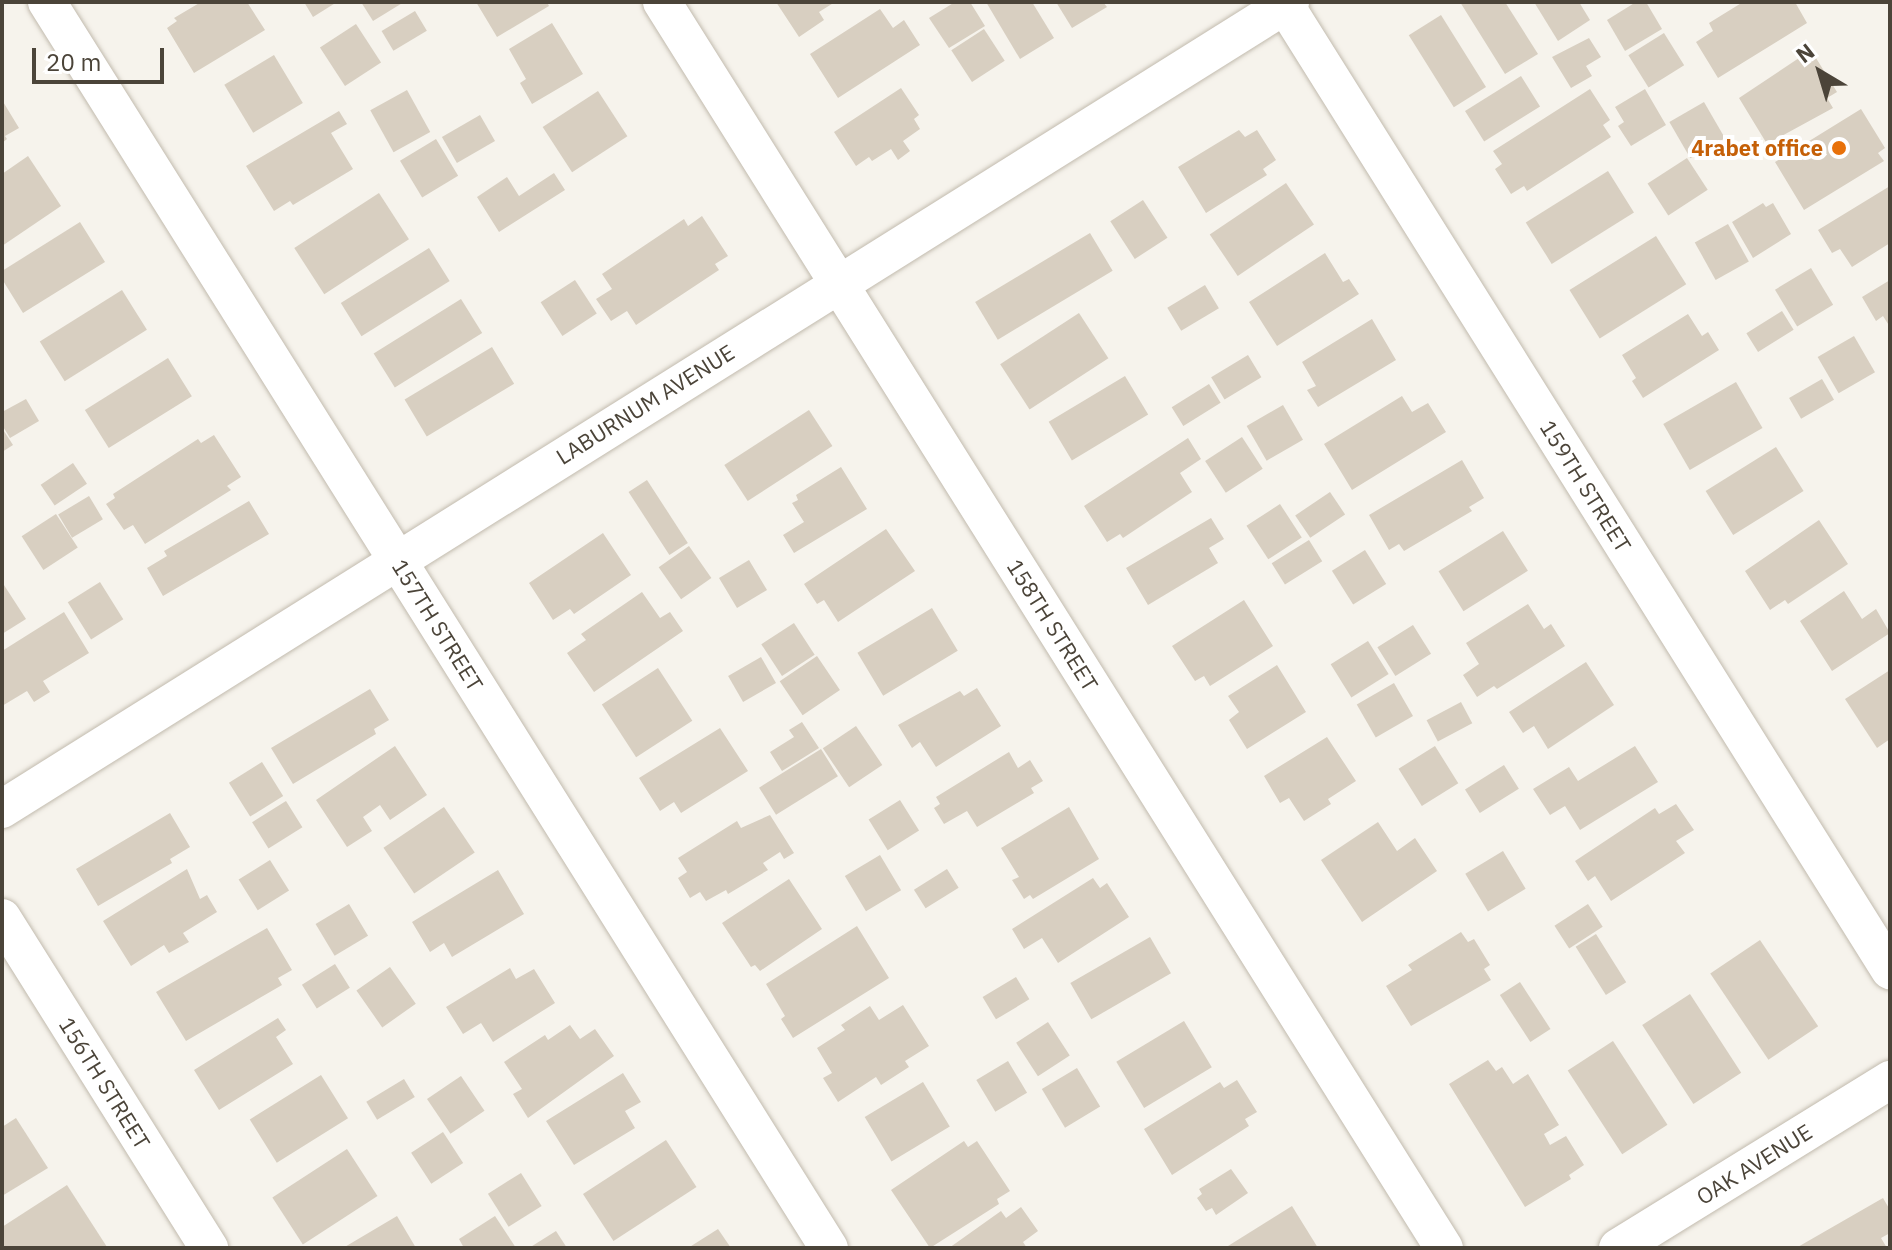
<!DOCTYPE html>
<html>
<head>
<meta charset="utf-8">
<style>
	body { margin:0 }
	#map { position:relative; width:1892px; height:1250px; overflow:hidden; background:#f6f3ec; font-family:"IBM Plex Sans",sans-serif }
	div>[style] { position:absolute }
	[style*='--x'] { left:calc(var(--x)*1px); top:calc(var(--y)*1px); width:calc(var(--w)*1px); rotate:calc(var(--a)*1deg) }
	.building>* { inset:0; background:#d8cfc1; transform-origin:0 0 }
	.roads { filter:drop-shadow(0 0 2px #c2bbae) drop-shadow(0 0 2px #c2bbae) }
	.street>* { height:38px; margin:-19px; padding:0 19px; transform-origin:19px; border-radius:19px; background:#fff }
	.dots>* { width:22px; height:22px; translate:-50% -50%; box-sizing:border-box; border:4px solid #fff; border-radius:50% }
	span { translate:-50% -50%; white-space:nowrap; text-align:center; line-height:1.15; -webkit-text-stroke:8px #fff; paint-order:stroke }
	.food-label { font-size:22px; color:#c56008; font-weight:700 }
	.right { translate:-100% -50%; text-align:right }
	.street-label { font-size:22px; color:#4b4439 }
	.frame { position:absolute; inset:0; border:4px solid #4b4439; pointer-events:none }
	.north { position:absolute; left:1780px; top:32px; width:80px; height:80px; -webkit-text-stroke:6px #fff; paint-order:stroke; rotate:322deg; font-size:22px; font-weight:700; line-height:32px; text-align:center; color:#4b4439 }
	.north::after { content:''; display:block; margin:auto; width:28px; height:36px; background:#4b4439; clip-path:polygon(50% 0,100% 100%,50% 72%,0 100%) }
	.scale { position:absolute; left:32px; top:48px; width:132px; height:36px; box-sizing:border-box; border:4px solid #4b4439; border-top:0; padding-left:10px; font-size:24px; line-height:28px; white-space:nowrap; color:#4b4439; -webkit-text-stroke:6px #fff; paint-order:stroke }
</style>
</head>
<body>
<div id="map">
	<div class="building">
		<div style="clip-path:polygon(201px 2px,247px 2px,265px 30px,194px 73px,167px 28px,177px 21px,174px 18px)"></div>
		<div style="clip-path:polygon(304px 2px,337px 2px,313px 17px)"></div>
		<div style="clip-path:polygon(361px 2px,404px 2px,373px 21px)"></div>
		<div style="clip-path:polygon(476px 2px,547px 2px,549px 6px,497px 37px)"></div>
		<div style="clip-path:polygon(776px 2px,835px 2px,819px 12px,824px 20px,799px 37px)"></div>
		<div style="clip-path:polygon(955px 2px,970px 2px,985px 26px,949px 48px,929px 18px)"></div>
		<div style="clip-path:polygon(986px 2px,1032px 2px,1054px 38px,1020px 59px)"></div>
		<div style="clip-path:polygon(1056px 2px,1103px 2px,1107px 7px,1072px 28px)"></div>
		<div style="clip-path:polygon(1460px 2px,1505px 2px,1538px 54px,1505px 74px)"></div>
		<div style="clip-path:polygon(1534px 2px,1579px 2px,1590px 20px,1558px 41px)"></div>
		<div style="clip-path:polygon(1636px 2px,1646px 2px,1662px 29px,1625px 51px,1607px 20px)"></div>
		<div style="clip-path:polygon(1743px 2px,1795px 2px,1807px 23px,1718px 78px,1696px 42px,1713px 31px,1709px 23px)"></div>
		<div style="clip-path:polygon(880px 9px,893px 28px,904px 20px,920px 45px,838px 98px,810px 54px)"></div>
		<div style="left:415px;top:11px;width:23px;height:39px;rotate:59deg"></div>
		<div style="left:1441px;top:15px;width:85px;height:38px;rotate:58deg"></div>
		<div style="clip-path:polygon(552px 23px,583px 74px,532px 104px,520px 83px,526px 79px,509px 49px)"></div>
		<div style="left:356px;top:24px;width:46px;height:43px;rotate:57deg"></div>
		<div style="left:984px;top:29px;width:38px;height:39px;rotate:57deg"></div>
		<div style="left:1664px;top:33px;width:38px;height:42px;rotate:58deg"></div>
		<div style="clip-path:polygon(1589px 38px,1601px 57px,1586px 66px,1592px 76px,1571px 88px,1552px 57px)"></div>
		<div style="left:274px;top:55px;width:56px;height:58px;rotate:59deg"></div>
		<div style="clip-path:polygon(1802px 56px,1807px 64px,1816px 58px,1837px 92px,1827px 98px,1833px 108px,1767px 144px,1739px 98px)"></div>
		<div style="left:1521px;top:76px;width:36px;height:66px;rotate:58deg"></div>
		<div style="clip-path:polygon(901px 88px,919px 115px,914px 119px,920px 129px,903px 141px,910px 151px,898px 160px,891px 149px,872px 161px,869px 157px,856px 166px,834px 132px)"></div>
		<div style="clip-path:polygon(1590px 89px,1610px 120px,1603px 125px,1611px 137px,1527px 191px,1524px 186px,1511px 194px,1495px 169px,1502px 164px,1493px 151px)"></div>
		<div style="clip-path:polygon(1645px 89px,1666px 125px,1631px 146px,1618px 126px,1624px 122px,1615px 107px)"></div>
		<div style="left:407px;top:90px;width:48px;height:42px;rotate:61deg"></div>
		<div style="left:598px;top:91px;width:54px;height:66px;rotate:57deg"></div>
		<div style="clip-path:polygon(2px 100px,19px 128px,5px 136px,7px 139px,2px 143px)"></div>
		<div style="left:1704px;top:102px;width:42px;height:40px;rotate:60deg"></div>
		<div style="clip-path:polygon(1861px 109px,1885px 148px,1878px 153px,1884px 161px,1804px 210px,1775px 162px)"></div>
		<div style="clip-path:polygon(339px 111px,347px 124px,331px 133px,353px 169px,293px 205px,290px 201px,274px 211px,246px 166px)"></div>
		<div style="left:480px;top:115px;width:30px;height:44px;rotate:60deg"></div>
		<div style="clip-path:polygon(1239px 130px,1245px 137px,1257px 130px,1276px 160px,1263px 169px,1267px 175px,1206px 213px,1178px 167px)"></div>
		<div style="left:436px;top:139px;width:43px;height:42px;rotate:59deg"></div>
		<div style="clip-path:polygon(28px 156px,61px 206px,2px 246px,2px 174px)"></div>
		<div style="left:1687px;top:158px;width:38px;height:47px;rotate:57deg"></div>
		<div style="left:1608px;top:171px;width:49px;height:97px;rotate:58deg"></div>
		<div style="clip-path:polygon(554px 173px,565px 190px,499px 232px,477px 197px,507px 177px,519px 196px)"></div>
		<div style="left:1286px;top:183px;width:50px;height:92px;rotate:56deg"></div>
		<div style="clip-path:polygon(1890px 186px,1890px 243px,1852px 267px,1840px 249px,1832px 253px,1818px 230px)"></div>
		<div style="left:379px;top:193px;width:55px;height:101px;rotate:57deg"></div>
		<div style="left:1143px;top:200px;width:45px;height:39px;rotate:57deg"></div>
		<div style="clip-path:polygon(1763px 203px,1766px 207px,1773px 203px,1791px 234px,1753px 258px,1732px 222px)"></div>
		<div style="clip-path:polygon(702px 216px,728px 256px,715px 264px,719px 270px,636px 325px,627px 311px,611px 321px,596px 299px,612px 289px,602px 274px,684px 219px,688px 226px)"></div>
		<div style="clip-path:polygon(80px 222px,105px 262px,23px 313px,2px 279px,2px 271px)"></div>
		<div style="left:1728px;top:224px;width:43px;height:38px;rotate:61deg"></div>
		<div style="left:1090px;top:233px;width:44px;height:134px;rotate:59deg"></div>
		<div style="left:1656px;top:236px;width:57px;height:102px;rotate:58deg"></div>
		<div style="left:429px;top:248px;width:39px;height:104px;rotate:58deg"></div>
		<div style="clip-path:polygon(1325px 253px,1343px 282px,1349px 279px,1359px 294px,1277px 346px,1249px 302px)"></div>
		<div style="left:1811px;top:268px;width:43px;height:42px;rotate:59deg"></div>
		<div style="left:575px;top:280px;width:40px;height:41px;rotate:57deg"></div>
		<div style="clip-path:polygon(1890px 280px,1890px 327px,1883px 316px,1876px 321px,1862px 297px)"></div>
		<div style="left:1205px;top:285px;width:27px;height:44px;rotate:59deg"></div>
		<div style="left:122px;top:290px;width:47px;height:97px;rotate:58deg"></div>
		<div style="left:461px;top:299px;width:40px;height:103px;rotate:58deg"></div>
		<div style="left:1782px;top:311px;width:22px;height:42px;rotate:58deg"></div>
		<div style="left:1079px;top:313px;width:54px;height:94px;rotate:57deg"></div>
		<div style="clip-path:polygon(1688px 314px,1702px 336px,1708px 332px,1719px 350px,1643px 398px,1632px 381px,1636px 378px,1622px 355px)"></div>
		<div style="clip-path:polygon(1372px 319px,1396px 360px,1318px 407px,1307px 390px,1316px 386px,1302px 362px)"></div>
		<div style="left:1854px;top:336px;width:42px;height:42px;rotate:60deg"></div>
		<div style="left:492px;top:347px;width:43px;height:102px;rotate:59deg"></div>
		<div style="left:1248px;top:355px;width:26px;height:43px;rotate:59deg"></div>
		<div style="left:168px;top:358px;width:45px;height:98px;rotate:58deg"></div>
		<div style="left:1125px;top:376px;width:45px;height:89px;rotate:59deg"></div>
		<div style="left:1822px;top:379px;width:24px;height:38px;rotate:60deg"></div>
		<div style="left:1736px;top:382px;width:53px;height:84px;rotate:60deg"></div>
		<div style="left:1209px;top:384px;width:22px;height:44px;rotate:58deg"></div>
		<div style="clip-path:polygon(1402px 396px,1412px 412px,1428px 403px,1446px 432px,1352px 490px,1324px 444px)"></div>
		<div style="clip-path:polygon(26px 399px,39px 421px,10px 438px,2px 425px,2px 412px)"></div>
		<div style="left:1283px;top:405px;width:40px;height:42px;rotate:60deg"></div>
		<div style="left:809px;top:410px;width:43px;height:101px;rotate:57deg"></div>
		<div style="clip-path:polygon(2px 428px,13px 445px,2px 452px)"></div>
		<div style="clip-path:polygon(214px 435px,241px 477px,227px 486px,231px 490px,145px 544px,133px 525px,124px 530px,106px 504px,115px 498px,113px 494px,198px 439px,201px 443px)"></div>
		<div style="left:1242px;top:437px;width:38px;height:44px;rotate:57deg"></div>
		<div style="clip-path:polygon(1188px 438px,1201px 459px,1180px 473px,1192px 492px,1123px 538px,1120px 534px,1107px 542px,1084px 506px)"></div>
		<div style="left:1776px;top:447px;width:52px;height:83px;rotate:58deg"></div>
		<div style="clip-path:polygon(1462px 460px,1484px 498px,1469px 507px,1472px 511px,1404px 551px,1399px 544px,1389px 550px,1369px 515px)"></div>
		<div style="left:73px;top:463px;width:25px;height:39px;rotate:56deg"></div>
		<div style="clip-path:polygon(841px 467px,867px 509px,794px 553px,783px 535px,804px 522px,792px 503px,798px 500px,796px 495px)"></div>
		<div style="left:647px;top:480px;width:75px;height:22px;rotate:57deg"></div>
		<div style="left:1330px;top:492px;width:27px;height:42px;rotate:56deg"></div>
		<div style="left:89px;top:496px;width:27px;height:36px;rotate:59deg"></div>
		<div style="clip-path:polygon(249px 501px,269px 534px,163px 596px,147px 568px,167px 556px,164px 551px)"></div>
		<div style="left:1280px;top:504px;width:40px;height:40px;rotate:57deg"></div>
		<div style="left:56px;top:514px;width:40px;height:41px;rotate:57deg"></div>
		<div style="clip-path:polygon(1211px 518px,1224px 539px,1209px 548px,1218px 563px,1148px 605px,1126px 568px)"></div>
		<div style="clip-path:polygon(1819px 520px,1848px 564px,1788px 604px,1785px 600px,1770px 610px,1745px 571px)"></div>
		<div style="clip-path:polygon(886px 529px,915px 571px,838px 622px,824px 600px,817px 604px,804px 584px)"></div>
		<div style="left:1503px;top:531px;width:47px;height:76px;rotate:58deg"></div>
		<div style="clip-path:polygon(603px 533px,631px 575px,574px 614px,570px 609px,553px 620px,529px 583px)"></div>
		<div style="left:1309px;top:540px;width:25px;height:44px;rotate:58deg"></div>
		<div style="left:689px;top:546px;width:39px;height:37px;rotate:55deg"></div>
		<div style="left:1365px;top:550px;width:40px;height:39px;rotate:58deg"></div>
		<div style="left:749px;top:560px;width:35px;height:35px;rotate:59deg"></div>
		<div style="clip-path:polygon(2px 582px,26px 619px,2px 634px)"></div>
		<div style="left:100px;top:582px;width:44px;height:38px;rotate:58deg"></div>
		<div style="clip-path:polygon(1844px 591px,1862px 619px,1876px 609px,1890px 633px,1832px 671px,1800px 621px)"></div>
		<div style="clip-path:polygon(642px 592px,660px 618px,670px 612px,683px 631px,594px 692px,567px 653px,586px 640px,581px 634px)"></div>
		<div style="clip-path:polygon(1244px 600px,1273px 646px,1210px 686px,1204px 676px,1195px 681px,1172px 646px)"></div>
		<div style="clip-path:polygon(1528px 604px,1544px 629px,1551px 624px,1565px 646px,1497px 689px,1494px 686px,1477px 697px,1463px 675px,1479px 664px,1466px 643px)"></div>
		<div style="left:932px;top:608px;width:50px;height:87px;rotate:59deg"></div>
		<div style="clip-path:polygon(64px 612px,89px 653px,43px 681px,50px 692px,34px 702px,27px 691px,2px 706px,2px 651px)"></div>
		<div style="left:794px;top:623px;width:38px;height:39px;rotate:57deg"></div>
		<div style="left:1413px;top:625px;width:34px;height:42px;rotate:58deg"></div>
		<div style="left:1368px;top:641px;width:39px;height:44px;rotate:58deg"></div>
		<div style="left:817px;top:656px;width:41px;height:45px;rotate:56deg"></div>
		<div style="left:761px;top:657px;width:30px;height:38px;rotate:60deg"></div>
		<div style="clip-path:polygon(1586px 662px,1614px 705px,1548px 749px,1534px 726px,1523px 733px,1509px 712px)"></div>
		<div style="clip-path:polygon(1277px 665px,1306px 712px,1247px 749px,1229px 720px,1239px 712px,1228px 696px)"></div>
		<div style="left:658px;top:668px;width:63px;height:67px;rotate:57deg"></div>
		<div style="clip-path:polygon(1890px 670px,1890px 739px,1877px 748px,1845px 699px)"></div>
		<div style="left:1394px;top:683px;width:38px;height:43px;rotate:60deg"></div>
		<div style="clip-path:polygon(977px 688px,1001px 726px,936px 767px,920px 742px,912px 748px,898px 725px,960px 691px,964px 696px)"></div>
		<div style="clip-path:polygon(370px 689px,389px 720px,374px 729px,376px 734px,293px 784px,271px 748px)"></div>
		<div style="left:1461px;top:702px;width:24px;height:39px;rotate:62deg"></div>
		<div style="clip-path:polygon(802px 722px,819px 748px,782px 771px,770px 752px,794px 737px,789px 730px)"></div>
		<div style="left:856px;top:726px;width:47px;height:40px;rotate:56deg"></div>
		<div style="clip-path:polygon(720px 728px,748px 771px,681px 813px,674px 802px,660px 811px,639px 778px)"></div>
		<div style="clip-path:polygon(1327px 737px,1356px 781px,1328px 799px,1331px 804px,1304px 821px,1289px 798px,1280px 803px,1264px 776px)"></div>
		<div style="clip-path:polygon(395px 746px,427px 795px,390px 820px,380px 805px,363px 817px,372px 831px,347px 847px,316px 800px)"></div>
		<div style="left:1435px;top:746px;width:44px;height:43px;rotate:58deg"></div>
		<div style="clip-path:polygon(1635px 746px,1658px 782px,1580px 830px,1565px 806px,1550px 815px,1533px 789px,1569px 767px,1578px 781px)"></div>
		<div style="left:821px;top:749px;width:32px;height:73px;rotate:58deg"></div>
		<div style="clip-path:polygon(1009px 752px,1018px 768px,1030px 760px,1043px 781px,1031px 788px,1034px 793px,977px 827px,967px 811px,944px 824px,934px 808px,940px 804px,936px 797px)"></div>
		<div style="left:262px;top:762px;width:40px;height:39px;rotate:58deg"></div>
		<div style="left:1504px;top:765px;width:28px;height:46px;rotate:58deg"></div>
		<div style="left:900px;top:800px;width:36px;height:37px;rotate:58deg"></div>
		<div style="left:286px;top:801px;width:31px;height:40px;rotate:58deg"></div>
		<div style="clip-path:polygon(1676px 804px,1694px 830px,1676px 841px,1685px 853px,1611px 901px,1595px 876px,1588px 881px,1575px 861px,1655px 808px,1659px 814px)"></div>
		<div style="left:444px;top:807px;width:55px;height:73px;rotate:56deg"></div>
		<div style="clip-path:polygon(1069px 807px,1099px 859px,1033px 899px,1030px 895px,1024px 899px,1012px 880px,1019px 877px,1001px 848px)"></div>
		<div style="clip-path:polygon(170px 813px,190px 847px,170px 859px,172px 863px,98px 906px,76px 869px)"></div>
		<div style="clip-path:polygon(770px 815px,794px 853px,784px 859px,780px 852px,763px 863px,768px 870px,728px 894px,726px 890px,706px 901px,700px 892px,690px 898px,678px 878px,687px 872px,678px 858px,737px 821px,741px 828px)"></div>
		<div style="clip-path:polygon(1378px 822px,1397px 851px,1415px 838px,1437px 871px,1362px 922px,1321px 860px)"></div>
		<div style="left:1503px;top:851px;width:44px;height:44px;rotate:59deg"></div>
		<div style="left:880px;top:855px;width:41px;height:41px;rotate:59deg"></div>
		<div style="left:270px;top:860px;width:36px;height:37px;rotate:58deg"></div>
		<div style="clip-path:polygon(187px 869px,200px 899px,207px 895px,217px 912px,183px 933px,189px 942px,169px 953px,164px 945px,131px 966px,103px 921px)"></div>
		<div style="left:947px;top:869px;width:22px;height:39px;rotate:58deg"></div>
		<div style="clip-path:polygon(498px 870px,524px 914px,452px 957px,444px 943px,430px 952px,412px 922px)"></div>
		<div style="clip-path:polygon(1093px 878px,1100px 888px,1107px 883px,1129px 917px,1058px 963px,1042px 938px,1024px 949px,1012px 929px)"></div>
		<div style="clip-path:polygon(789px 879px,822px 929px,760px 971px,755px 965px,751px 967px,722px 923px)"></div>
		<div style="left:349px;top:904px;width:37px;height:39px;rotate:59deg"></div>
		<div style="left:1588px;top:904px;width:27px;height:40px;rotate:57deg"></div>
		<div style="clip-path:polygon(857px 926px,889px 978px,793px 1038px,781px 1019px,785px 1016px,766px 984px)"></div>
		<div style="clip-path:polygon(267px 928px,292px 970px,278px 978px,282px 985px,186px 1041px,156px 992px)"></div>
		<div style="clip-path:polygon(1461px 932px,1468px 942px,1474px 939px,1490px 965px,1484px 969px,1491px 980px,1411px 1026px,1386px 986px,1412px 970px,1408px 965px)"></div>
		<div style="left:1596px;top:934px;width:57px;height:24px;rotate:58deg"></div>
		<div style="left:1150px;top:937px;width:42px;height:92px;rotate:60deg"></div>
		<div style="left:1760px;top:940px;width:104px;height:60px;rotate:56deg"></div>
		<div style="left:335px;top:964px;width:28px;height:39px;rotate:58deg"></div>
		<div style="left:390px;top:967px;width:45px;height:41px;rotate:55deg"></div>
		<div style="clip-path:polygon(510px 968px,516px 979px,534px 969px,555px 1003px,493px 1042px,481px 1023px,463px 1034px,446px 1007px)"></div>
		<div style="left:1016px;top:977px;width:26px;height:39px;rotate:59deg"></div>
		<div style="left:1520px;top:982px;width:56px;height:24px;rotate:57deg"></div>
		<div style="left:1690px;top:994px;width:94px;height:57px;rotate:57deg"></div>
		<div style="clip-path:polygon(903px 1005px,929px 1046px,905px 1061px,909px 1067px,881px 1085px,876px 1077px,838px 1102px,823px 1078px,832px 1073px,817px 1048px,845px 1030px,841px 1025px,870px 1006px,879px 1020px)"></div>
		<div style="clip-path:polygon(278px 1018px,286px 1030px,276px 1037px,293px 1064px,219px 1110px,194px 1070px)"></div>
		<div style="left:1184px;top:1021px;width:54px;height:79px;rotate:59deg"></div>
		<div style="left:1048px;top:1022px;width:40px;height:38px;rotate:57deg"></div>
		<div style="clip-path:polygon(570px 1025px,580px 1039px,595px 1029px,614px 1056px,528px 1118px,513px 1094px,522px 1089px,504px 1062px,545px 1035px,548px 1040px)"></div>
		<div style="left:1613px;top:1041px;width:100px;height:54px;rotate:57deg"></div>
		<div style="clip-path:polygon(1488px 1060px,1496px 1071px,1502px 1067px,1513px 1084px,1528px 1074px,1559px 1125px,1544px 1134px,1550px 1145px,1566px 1136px,1584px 1165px,1569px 1175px,1571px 1179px,1525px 1207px,1449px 1084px)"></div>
		<div style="left:1008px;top:1061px;width:37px;height:37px;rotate:59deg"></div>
		<div style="left:1077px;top:1068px;width:45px;height:41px;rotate:59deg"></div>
		<div style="clip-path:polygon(623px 1073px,641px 1102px,625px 1111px,635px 1128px,574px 1165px,546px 1121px)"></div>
		<div style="left:321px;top:1075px;width:51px;height:84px;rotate:58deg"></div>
		<div style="left:461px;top:1076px;width:42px;height:41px;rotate:56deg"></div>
		<div style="left:404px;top:1079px;width:21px;height:44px;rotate:59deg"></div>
		<div style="clip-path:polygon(1237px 1080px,1257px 1112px,1245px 1119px,1249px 1126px,1172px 1175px,1144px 1129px,1220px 1082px,1224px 1088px)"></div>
		<div style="left:923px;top:1082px;width:52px;height:68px;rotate:59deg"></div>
		<div style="clip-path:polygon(16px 1118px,48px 1168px,2px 1196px,2px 1127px)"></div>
		<div style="left:443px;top:1132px;width:37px;height:38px;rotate:57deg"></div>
		<div style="left:666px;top:1140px;width:56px;height:99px;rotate:57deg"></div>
		<div style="clip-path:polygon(964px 1141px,968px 1147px,977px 1141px,1010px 1191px,997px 1199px,999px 1204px,930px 1248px,891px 1190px)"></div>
		<div style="left:347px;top:1149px;width:56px;height:89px;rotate:57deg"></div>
		<div style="clip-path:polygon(1231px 1169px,1248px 1193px,1216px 1215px,1212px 1208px,1206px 1211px,1197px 1198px,1202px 1194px,1199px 1189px)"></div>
		<div style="left:521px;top:1173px;width:39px;height:39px;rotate:58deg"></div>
		<div style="clip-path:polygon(67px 1185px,107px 1247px,2px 1248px,2px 1227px)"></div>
		<div style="clip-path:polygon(1883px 1198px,1890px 1210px,1890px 1233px,1881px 1238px,1887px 1248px,1796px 1248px)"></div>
		<div style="clip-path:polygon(1292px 1206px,1318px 1248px,1229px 1248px,1228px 1246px)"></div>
		<div style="clip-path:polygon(1021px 1207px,1038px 1231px,1023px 1242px,1027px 1248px,949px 1248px,1001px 1211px,1006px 1218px)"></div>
		<div style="clip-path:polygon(397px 1216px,416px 1248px,343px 1248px)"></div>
		<div style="clip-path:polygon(495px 1216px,516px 1248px,464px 1248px,459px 1239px)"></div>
		<div style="clip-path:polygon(718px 1229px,731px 1248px,688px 1248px)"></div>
		<div style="clip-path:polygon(556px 1231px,567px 1248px,529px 1248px)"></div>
	</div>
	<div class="roads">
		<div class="street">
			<div style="--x:47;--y:2;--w:1471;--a:57.89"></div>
			<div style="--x:662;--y:2;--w:1471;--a:57.89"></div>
			<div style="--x:1283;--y:2;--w:1143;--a:57.91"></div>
			<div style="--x:2;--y:809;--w:1520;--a:-32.07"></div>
			<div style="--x:2;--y:918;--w:390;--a:57.9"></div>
			<div style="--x:1618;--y:1248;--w:320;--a:-31.7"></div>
		</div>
	</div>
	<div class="dots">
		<div style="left:1839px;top:148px;background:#e8710a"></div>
	</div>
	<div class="food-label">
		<span class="right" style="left:1823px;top:148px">4rabet office</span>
	</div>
	<div class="street-label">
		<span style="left:645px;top:404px;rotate:-32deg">LABURNUM AVENUE</span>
		<span style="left:1586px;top:486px;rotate:58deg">159TH STREET</span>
		<span style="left:438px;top:625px;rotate:58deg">157TH STREET</span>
		<span style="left:1053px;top:625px;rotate:58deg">158TH STREET</span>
		<span style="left:105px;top:1083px;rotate:58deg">156TH STREET</span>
		<span style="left:1754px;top:1164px;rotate:-32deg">OAK AVENUE</span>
	</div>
	<div class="frame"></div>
	<div class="north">N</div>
	<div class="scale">20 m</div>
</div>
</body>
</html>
